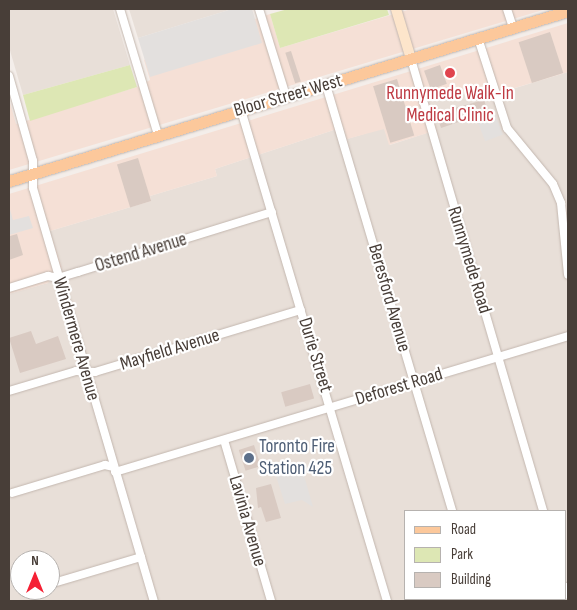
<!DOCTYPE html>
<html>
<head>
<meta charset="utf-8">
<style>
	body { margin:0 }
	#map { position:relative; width:577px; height:610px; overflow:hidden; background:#f4eeea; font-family:"Sofia Sans Condensed",sans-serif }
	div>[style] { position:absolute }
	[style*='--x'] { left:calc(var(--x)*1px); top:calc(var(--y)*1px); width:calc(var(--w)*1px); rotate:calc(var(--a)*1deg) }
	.residential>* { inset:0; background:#e8dfd8 }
	.commercial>* { inset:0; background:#f5e0d6 }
	.green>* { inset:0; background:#dde7b4 }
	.parking>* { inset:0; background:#e3e0de; transform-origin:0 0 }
	.building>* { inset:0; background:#d9cac2; transform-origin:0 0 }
	.roads { filter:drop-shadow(0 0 1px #c3b7af) drop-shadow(0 0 1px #c3b7af) }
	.street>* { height:8px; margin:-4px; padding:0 4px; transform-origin:4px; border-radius:4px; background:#fff }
	.secondary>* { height:10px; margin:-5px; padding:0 5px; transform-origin:5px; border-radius:5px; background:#fde5cb }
	.primary>* { height:11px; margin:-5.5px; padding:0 5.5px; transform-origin:5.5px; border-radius:5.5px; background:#fcc89b }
	.dots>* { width:14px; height:14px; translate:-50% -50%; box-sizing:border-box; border:2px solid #fff; border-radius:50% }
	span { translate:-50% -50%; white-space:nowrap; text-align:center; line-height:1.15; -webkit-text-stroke:4.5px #fff; paint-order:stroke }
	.health-label { font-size:19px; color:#be3a42 }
	.street-label { font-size:19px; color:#483e38 }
	.service-label { font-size:19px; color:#4e5e75 }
	.left { translate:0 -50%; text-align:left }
	.frame { position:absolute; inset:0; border:10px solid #483e38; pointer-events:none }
	.legend { position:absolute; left:404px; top:510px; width:162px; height:90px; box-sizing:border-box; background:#fff; border:1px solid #b6b2af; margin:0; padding:6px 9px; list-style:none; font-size:15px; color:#483e38 }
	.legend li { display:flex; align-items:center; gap:10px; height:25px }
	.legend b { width:25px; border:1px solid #b6b2af }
	.north { position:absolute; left:10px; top:550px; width:50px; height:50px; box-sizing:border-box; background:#fff; border:1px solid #b6b2af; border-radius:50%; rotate:0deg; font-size:14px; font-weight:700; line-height:20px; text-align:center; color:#483e38 }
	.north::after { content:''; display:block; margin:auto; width:18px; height:22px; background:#f52034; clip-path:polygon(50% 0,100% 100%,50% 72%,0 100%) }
</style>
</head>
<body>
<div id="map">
	<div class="residential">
		<div style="clip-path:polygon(9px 9px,113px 9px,130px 65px,23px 95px,9px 47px)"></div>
		<div style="clip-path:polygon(129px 9px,232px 9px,138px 38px)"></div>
		<div style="clip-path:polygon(evenodd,568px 72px,568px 601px,9px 601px,9px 294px,48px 283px,50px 231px,151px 201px,150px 196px,217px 176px,215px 169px,343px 127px,347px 139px,384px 128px,390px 145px,436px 130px,428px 101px,488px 85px,492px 95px,568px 72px,406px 511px,566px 511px,566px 599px,406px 599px,406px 511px,568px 72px,20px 560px,50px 560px,50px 590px,20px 590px,20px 560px)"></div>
	</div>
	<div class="commercial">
		<div style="clip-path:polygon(232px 9px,255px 19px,270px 14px,280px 48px,411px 9px,546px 9px,9px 170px,9px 99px,16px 124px,137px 87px,150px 80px,144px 60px)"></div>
		<div style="clip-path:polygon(568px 23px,568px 72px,491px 95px,488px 85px,428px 101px,437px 130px,389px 145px,384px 129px,347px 139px,343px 127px,215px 169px,217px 176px,150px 196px,151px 201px,50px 231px,62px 268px,48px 283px,9px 294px,9px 194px)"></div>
	</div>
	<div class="green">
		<div style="clip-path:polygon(288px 9px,387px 9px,389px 15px,280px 48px,270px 14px)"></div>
		<div style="clip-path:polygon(130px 65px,137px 87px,30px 121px,23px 95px)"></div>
	</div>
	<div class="parking">
		<div style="clip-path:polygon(232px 9px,252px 9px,262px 43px,150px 77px,138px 38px)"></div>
		<div style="left:495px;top:114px;width:22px;height:19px;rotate:69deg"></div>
		<div style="clip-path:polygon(9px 206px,13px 220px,29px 216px,33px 228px,9px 235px)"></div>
		<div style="clip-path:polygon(301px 465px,313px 507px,302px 500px,285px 504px,275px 473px)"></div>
	</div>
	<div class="building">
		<div style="left:550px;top:32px;width:43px;height:33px;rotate:72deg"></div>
		<div style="left:291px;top:51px;width:32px;height:6px;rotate:72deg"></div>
		<div style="left:440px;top:65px;width:20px;height:17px;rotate:70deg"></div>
		<div style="left:397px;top:79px;width:59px;height:25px;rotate:73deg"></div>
		<div style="clip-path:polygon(484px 100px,488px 112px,441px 128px,436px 113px)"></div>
		<div style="left:138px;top:158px;width:45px;height:22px;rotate:73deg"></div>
		<div style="clip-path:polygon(17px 234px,23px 255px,9px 260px,10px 236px)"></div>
		<div style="clip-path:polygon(31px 331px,36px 344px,58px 336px,66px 359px,20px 373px,9px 338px)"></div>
		<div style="left:310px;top:384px;width:15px;height:30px;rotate:74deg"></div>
		<div style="left:254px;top:445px;width:22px;height:16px;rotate:72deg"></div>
		<div style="clip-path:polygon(271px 484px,281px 518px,266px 522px,261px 507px,258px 508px,256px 488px)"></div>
	</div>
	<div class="roads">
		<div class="street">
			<div style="--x:120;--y:9;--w:132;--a:73.2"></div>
			<div style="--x:259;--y:9;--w:91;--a:72.8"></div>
			<div style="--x:507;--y:9;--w:20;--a:72"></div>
			<div style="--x:478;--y:38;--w:95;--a:72.1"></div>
			<div style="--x:507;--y:128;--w:72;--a:50.6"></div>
			<div style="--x:553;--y:184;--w:21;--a:67"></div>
			<div style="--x:561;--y:203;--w:72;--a:84.4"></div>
			<div style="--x:411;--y:59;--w:471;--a:73.7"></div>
			<div style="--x:9;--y:76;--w:88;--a:74.2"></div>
			<div style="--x:33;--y:161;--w:27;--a:90"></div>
			<div style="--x:33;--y:188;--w:430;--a:73.7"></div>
			<div style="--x:326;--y:85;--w:444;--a:73.5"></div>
			<div style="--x:241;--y:110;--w:512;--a:73.44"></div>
			<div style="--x:9;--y:288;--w:41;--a:-17.1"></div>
			<div style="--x:48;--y:276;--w:10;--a:11"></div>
			<div style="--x:58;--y:278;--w:21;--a:-17"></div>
			<div style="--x:78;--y:272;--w:203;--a:-17.2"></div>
			<div style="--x:9;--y:391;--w:70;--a:-16.6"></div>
			<div style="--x:76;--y:371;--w:19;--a:3"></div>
			<div style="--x:95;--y:372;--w:215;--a:-16.8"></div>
			<div style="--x:224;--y:440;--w:168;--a:73.7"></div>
			<div style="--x:115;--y:472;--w:473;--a:-16.7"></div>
			<div style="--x:12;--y:493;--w:97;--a:-16.8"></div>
			<div style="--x:105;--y:465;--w:8;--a:14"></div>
			<div style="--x:50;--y:584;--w:95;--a:-16.5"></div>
			<div style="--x:566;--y:587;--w:8;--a:76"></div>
			<div style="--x:25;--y:591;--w:4;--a:-14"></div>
			<div style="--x:477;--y:599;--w:2;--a:63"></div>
		</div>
		<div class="secondary">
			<div style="--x:396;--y:9;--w:52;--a:73.3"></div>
		</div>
		<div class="primary">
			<div style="--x:9;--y:181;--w:584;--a:-16.92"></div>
		</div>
	</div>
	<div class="dots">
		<div style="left:450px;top:73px;background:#e0444e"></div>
		<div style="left:249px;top:458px;background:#5c6f8a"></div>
	</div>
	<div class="health-label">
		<span style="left:450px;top:105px">Runnymede Walk-In<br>Medical Clinic</span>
	</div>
	<div class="street-label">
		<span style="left:288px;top:96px;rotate:-16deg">Bloor Street West</span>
		<span style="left:141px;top:253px;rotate:-17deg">Ostend Avenue</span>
		<span style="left:469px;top:260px;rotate:73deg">Runnymede Road</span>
		<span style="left:389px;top:298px;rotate:74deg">Beresford Avenue</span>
		<span style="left:76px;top:339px;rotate:74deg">Windermere Avenue</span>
		<span style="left:170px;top:350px;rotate:-17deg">Mayfield Avenue</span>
		<span style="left:315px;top:355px;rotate:73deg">Durie Street</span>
		<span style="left:399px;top:387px;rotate:-17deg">Deforest Road</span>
		<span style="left:247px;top:521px;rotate:74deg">Lavinia Avenue</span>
	</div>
	<div class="service-label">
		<span class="left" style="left:259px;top:458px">Toronto Fire<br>Station 425</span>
	</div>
	<div class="frame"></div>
	<ul class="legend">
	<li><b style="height:6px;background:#fcc89b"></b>Road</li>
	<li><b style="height:14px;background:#dde7b4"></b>Park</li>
	<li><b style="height:14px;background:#d9cac2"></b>Building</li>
	</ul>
	<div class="north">N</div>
</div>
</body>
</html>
